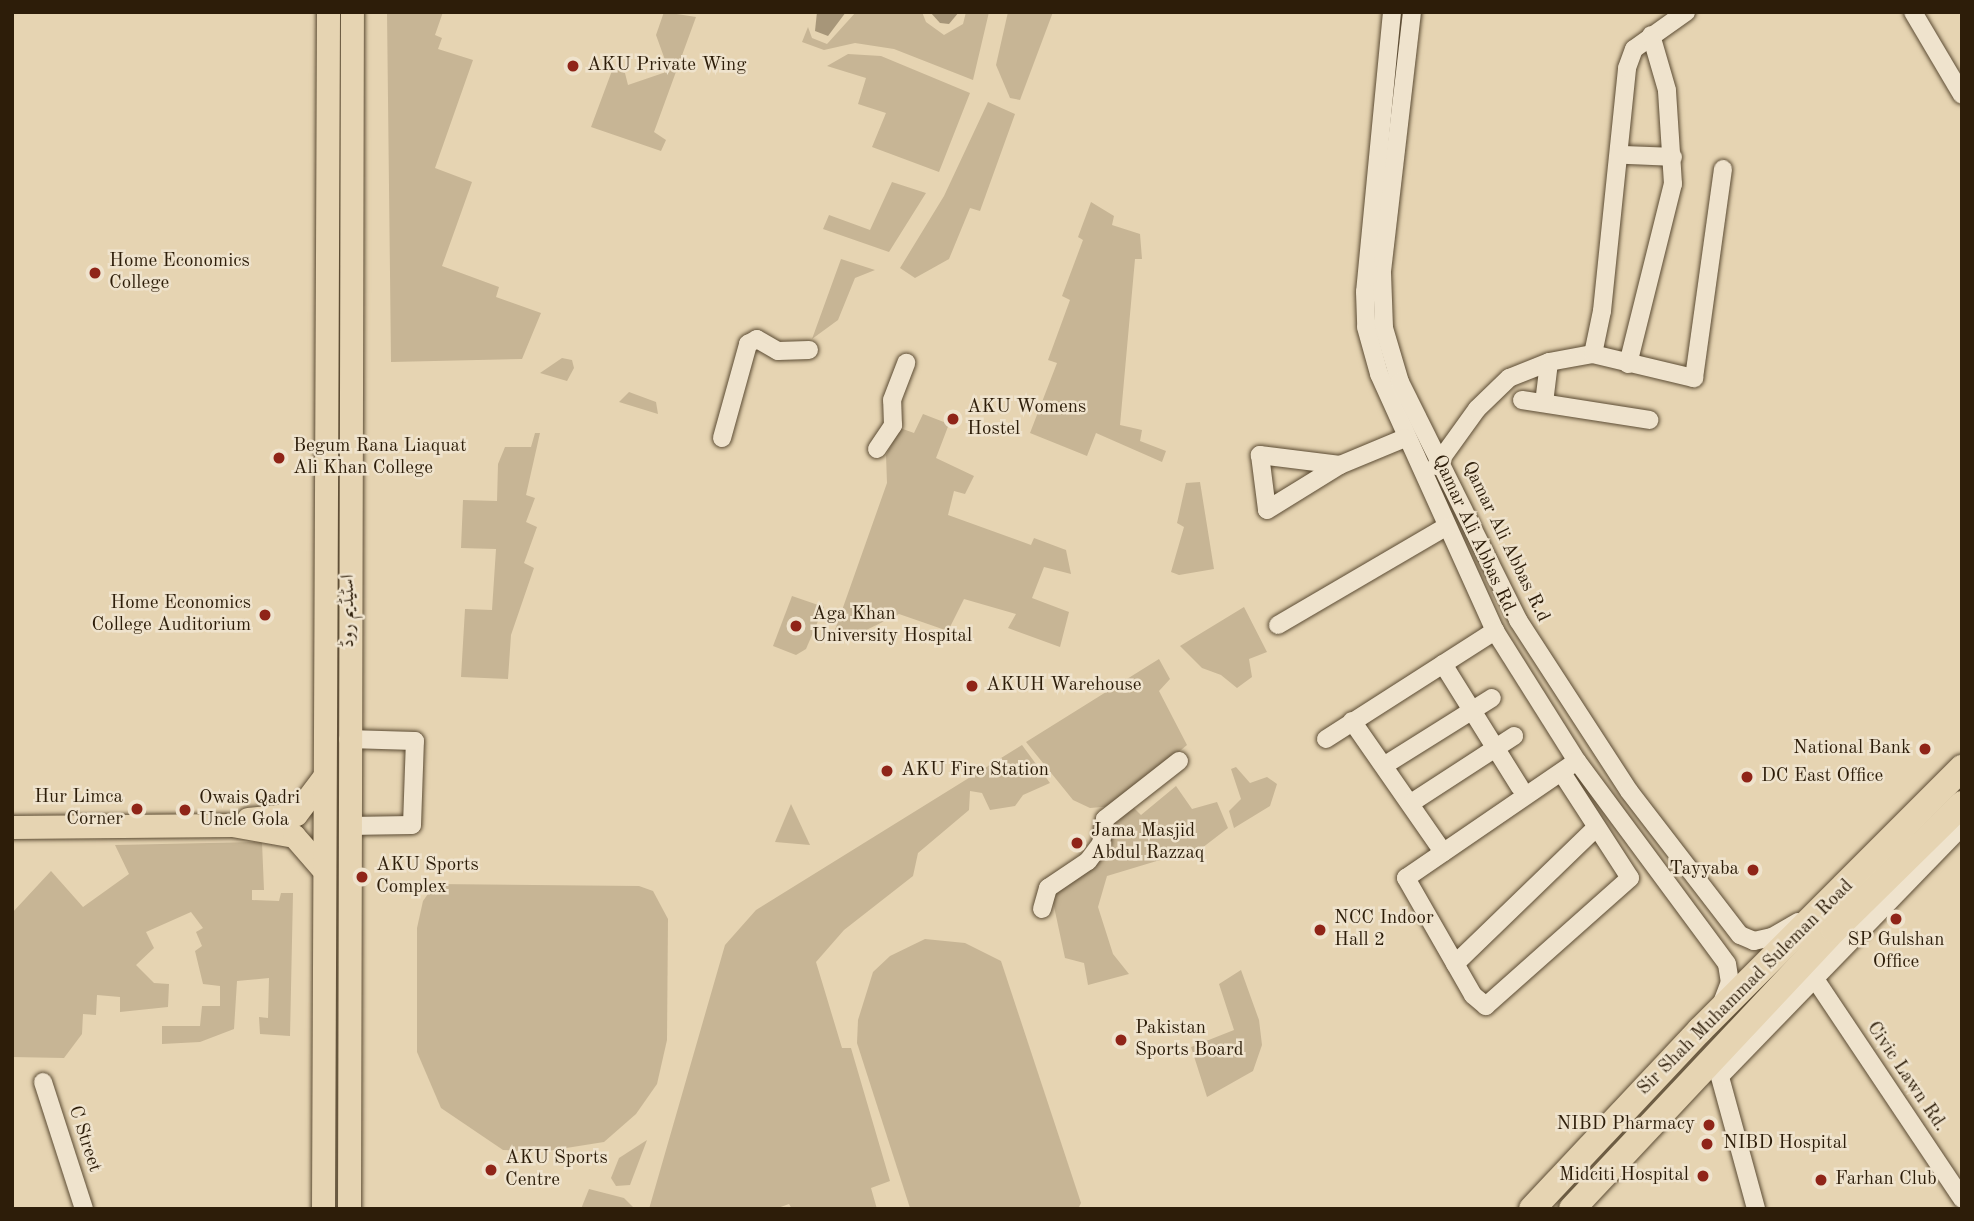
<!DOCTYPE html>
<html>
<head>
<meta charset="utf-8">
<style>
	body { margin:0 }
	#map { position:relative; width:1974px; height:1221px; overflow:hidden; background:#e6d4b2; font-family:"Old Standard TT",Amiri,serif }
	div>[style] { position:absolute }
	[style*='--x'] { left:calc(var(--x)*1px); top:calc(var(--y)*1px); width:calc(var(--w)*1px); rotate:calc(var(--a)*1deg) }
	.green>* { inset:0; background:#c7b595 }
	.water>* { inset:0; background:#a79679 }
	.roads { filter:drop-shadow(0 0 2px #5b4b33) drop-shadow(0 0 2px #5b4b33) }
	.minor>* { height:18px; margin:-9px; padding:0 9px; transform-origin:9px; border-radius:9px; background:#efe3cd }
	.major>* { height:23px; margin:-11.5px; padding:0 11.5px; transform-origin:11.5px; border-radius:11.5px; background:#e6d4b2 }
	.highway>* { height:26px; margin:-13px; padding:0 13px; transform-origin:13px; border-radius:13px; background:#e6d4b2 }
	.dots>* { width:19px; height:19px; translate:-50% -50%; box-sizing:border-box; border:4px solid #efe3cd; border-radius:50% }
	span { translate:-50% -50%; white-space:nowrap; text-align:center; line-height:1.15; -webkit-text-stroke:5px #efe3cd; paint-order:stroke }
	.poi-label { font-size:19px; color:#2d1d09 }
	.left { translate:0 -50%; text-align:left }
	.right { translate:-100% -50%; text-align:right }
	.street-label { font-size:19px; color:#2d1d09 }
	.frame { position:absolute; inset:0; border:14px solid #2d1d09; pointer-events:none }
</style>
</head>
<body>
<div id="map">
	<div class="green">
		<div style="clip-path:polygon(387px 12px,443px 12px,435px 35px,442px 38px,438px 49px,473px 60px,435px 168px,472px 182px,442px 266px,499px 287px,496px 297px,541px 313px,522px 359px,391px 362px)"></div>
		<div style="clip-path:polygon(664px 12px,696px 17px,654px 132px,666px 140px,661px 151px,591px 127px,613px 68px,625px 73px,628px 85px,669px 71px,656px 35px)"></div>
		<div style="clip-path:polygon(856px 12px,922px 12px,926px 22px,944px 35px,963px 24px,966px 12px,989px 12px,973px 80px,894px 49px,855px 43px,824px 50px,802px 42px,808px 27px,812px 38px,827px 44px)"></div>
		<div style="clip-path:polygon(1008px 12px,1053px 12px,1020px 100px,1010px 98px,996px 65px)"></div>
		<div style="clip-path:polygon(848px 54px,881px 56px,970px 93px,939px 172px,872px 147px,886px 113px,858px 104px,866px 78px,827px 66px)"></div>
		<div style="clip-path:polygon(988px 102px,1015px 114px,980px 211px,970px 208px,949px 259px,915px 278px,900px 268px,944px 196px)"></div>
		<div style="clip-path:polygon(892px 182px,926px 193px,889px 252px,823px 229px,829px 215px,870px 230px)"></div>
		<div style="clip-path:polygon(1091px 202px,1114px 216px,1112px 225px,1140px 234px,1142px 259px,1135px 259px,1120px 425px,1142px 430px,1140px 441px,1166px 451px,1162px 462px,1096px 433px,1087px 456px,1030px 433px,1057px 363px,1048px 360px,1070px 300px,1062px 296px,1083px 240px,1078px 237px)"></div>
		<div style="clip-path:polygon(841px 259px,875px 270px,855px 278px,838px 320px,812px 339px)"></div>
		<div style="clip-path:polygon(562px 358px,572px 360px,574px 368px,567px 381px,540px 373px)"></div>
		<div style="clip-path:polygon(629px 392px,656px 402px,658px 414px,619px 402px)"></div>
		<div style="clip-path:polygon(923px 414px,949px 424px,936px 458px,974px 476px,965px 494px,954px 491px,948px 515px,1031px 545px,1034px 538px,1066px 550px,1071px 574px,1044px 567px,1032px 598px,1069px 612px,1060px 647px,1008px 628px,1016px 614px,964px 599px,948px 631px,899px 614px,848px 639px,835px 630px,887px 483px,886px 455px,900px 428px,914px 433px)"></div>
		<div style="clip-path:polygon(535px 433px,540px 433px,526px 495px,535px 498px,526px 522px,537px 527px,524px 563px,534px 568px,511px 635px,508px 679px,461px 677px,465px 609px,492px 610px,496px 549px,461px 548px,463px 500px,497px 501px,498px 464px,505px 447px,531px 447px)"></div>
		<div style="clip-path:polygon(1200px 482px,1214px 569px,1179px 575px,1171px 572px,1184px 527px,1177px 523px,1186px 483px)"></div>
		<div style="clip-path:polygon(792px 596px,824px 607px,806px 649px,796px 655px,773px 646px)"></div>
		<div style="clip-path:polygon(1244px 607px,1267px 652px,1249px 659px,1252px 677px,1237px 688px,1221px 675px,1202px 668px,1180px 646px)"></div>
		<div style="clip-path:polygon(1159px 659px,1170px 679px,1159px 691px,1187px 745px,1114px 806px,1090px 808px,1073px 800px,1026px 742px)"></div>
		<div style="clip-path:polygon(1022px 745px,1050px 783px,1023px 795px,1015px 806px,990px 810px,982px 793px,970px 791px,969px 810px,918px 853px,913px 876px,844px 930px,816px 962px,842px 1048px,851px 1048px,890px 1181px,871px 1188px,877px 1209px,792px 1209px,789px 1204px,775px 1209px,649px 1209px,725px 945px,756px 910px)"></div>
		<div style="clip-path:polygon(1236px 767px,1250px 783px,1267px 777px,1277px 784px,1270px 806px,1234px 828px,1229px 811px,1241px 799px,1231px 769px)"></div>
		<div style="clip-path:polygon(1176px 786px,1192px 809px,1217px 802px,1228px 828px,1189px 858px,1170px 857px,1107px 876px,1098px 907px,1113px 954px,1129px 974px,1088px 985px,1084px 963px,1065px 958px,1052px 897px,1111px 822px,1132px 806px,1141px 815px)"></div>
		<div style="clip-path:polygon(791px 804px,810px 845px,775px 842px)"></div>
		<div style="clip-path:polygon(262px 842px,264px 890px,252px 890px,252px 900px,279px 901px,281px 893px,293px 893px,290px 1036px,260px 1034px,259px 1017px,268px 1018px,269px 978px,237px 981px,234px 1029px,200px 1042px,162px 1044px,162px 1026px,200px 1026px,202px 1006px,220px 1006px,220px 986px,203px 984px,195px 951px,202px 946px,196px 932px,203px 928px,191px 912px,146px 932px,154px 948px,136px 965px,154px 983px,169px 984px,168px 1007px,120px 1012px,120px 997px,97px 995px,96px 1015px,83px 1014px,82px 1034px,64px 1058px,12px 1057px,12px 913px,51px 871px,83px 907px,129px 874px,115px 845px)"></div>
		<div style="clip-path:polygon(435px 884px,639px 886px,653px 891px,668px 919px,667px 1040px,657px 1084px,636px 1114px,604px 1142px,541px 1152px,503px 1150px,441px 1108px,417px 1052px,417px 928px,423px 901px)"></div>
		<div style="clip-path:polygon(925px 939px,965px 943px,1001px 961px,1081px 1203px,1078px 1209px,910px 1208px,857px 1043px,858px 1020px,873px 972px,890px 956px)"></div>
		<div style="clip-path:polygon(1241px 970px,1259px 1020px,1262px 1045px,1253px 1071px,1207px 1097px,1191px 1047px,1234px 1030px,1219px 984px)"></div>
		<div style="clip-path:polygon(647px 1140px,630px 1185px,616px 1186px,611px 1178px,619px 1158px)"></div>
		<div style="clip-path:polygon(589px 1189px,624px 1198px,635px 1209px,581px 1209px)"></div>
	</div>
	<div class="water">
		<div style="clip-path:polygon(817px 12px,846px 12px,828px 36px,815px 31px)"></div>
		<div style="clip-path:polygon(930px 12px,959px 12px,949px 24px,940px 23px)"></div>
	</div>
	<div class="roads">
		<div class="minor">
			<div style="--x:1392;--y:12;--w:281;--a:95.5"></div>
			<div style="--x:1365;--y:292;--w:35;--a:88"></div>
			<div style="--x:1366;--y:327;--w:49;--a:74.5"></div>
			<div style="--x:1379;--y:374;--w:282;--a:65.7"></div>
			<div style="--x:1495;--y:631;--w:154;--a:57.8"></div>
			<div style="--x:1577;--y:761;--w:252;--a:53.5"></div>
			<div style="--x:1727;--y:964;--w:18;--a:81"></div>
			<div style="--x:1730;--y:982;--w:22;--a:111"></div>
			<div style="--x:1412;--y:12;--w:263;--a:96.6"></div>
			<div style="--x:1382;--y:273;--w:55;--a:87.9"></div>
			<div style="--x:1384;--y:328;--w:56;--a:73.5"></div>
			<div style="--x:1400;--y:382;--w:266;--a:63.6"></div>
			<div style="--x:1518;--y:620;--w:204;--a:57"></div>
			<div style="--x:1629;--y:791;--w:182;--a:52.4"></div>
			<div style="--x:1740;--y:935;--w:15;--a:23"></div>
			<div style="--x:1754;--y:941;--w:18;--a:-13"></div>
			<div style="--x:1772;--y:937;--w:30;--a:-30"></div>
			<div style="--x:1913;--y:12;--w:96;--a:59.4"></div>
			<div style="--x:1626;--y:155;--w:47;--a:2.4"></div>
			<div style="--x:1593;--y:354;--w:44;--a:-78.2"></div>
			<div style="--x:1602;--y:311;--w:244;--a:-84.1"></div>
			<div style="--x:1627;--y:68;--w:20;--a:-70"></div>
			<div style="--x:1634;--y:49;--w:64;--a:-35.4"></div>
			<div style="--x:1628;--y:364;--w:186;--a:-76"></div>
			<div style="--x:1673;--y:184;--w:94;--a:-93.7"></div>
			<div style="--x:1667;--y:90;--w:57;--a:-106.2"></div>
			<div style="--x:1522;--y:400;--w:129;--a:8.9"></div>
			<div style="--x:1544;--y:403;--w:41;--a:-83"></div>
			<div style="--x:722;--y:438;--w:98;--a:-74.5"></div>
			<div style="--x:748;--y:344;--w:10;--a:-29"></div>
			<div style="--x:757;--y:339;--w:24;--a:30"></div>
			<div style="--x:778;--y:351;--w:31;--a:-2"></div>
			<div style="--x:877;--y:449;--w:29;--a:-56"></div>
			<div style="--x:893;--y:425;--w:25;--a:-92"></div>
			<div style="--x:892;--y:400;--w:40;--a:-69"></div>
			<div style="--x:1340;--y:465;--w:81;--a:-172.9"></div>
			<div style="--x:1260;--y:455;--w:55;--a:82.7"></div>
			<div style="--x:1267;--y:510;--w:86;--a:-31.7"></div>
			<div style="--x:1340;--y:465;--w:70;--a:-22.6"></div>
			<div style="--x:1436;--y:466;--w:70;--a:-54.3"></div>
			<div style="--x:1477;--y:409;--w:45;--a:-44.1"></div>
			<div style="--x:1509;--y:378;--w:43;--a:-21.8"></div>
			<div style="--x:1549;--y:362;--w:45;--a:-10.3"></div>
			<div style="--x:1593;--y:354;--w:104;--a:13.4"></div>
			<div style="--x:1694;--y:378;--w:211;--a:-82.1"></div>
			<div style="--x:1278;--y:625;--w:194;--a:-30.3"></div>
			<div style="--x:1443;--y:664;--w:145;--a:58"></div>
			<div style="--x:1352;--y:721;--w:160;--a:55.2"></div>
			<div style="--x:1326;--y:739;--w:201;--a:-32.6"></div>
			<div style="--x:1385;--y:765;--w:126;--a:-32.1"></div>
			<div style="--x:1562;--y:773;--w:125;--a:57.1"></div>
			<div style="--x:1630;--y:878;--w:193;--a:138.4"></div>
			<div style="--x:1486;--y:1006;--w:17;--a:-140"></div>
			<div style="--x:1473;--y:995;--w:135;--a:-119.8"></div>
			<div style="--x:1406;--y:878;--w:207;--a:-34.4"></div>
			<div style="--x:1411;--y:803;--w:123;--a:-33"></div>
			<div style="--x:348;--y:826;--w:64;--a:-0.9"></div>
			<div style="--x:412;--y:825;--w:84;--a:-88"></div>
			<div style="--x:415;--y:741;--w:67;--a:-178.3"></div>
			<div style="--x:1042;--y:909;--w:22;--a:-74"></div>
			<div style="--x:1048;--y:888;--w:48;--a:-34"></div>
			<div style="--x:1088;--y:861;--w:21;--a:-53"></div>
			<div style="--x:1101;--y:844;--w:25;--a:-81"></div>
			<div style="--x:1105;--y:819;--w:94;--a:-38.1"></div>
			<div style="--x:1455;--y:964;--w:196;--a:-44"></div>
			<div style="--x:1815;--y:979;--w:265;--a:56.2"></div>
			<div style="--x:1717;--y:1066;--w:148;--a:74.7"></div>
			<div style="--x:1720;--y:1076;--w:348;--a:-45.9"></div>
			<div style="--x:43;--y:1082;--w:133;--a:72.1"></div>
		</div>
		<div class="major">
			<div style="--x:248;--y:819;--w:48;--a:-5.9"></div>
			<div style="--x:296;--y:814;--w:45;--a:-53.1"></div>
			<div style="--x:12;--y:827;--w:220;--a:-0.5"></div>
			<div style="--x:232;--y:825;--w:63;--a:10.1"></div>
			<div style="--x:294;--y:836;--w:41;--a:48.9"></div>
			<div style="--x:323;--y:1209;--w:1197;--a:-89.76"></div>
			<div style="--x:349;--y:1209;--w:1197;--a:-89.86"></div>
		</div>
		<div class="highway">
			<div style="--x:1532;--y:1209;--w:245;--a:-46.8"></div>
			<div style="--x:1700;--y:1030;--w:371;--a:-45"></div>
			<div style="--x:1572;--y:1209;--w:383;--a:-46.8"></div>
			<div style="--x:1834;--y:930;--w:180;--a:-44.5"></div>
		</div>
	</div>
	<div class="dots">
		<div style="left:573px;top:66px;background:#8f2418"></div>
		<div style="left:95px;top:273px;background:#8f2418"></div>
		<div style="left:953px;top:419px;background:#8f2418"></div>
		<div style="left:279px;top:458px;background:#8f2418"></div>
		<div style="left:265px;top:615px;background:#8f2418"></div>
		<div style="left:796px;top:626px;background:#8f2418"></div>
		<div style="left:972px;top:686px;background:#8f2418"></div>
		<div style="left:1925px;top:749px;background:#8f2418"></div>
		<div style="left:887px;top:771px;background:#8f2418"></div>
		<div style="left:1747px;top:777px;background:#8f2418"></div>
		<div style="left:137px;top:809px;background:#8f2418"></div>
		<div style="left:185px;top:810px;background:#8f2418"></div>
		<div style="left:1077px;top:843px;background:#8f2418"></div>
		<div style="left:1753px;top:870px;background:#8f2418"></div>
		<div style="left:362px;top:877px;background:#8f2418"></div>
		<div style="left:1896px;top:919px;background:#8f2418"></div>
		<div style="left:1320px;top:930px;background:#8f2418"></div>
		<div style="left:1121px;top:1040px;background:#8f2418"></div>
		<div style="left:1709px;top:1125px;background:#8f2418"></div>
		<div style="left:1707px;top:1144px;background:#8f2418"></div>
		<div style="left:491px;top:1170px;background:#8f2418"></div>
		<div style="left:1703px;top:1176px;background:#8f2418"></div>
		<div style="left:1821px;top:1180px;background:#8f2418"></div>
	</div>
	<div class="poi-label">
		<span class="left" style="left:587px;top:66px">AKU Private Wing</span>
		<span class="left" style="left:109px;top:273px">Home Economics<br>College</span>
		<span class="left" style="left:967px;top:419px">AKU Womens<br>Hostel</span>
		<span class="left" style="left:293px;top:458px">Begum Rana Liaquat<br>Ali Khan College</span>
		<span class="right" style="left:251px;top:615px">Home Economics<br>College Auditorium</span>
		<span class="left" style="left:812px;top:626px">Aga Khan<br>University Hospital</span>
		<span class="left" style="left:986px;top:686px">AKUH Warehouse</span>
		<span class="right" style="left:1911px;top:749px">National Bank</span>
		<span class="left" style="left:901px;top:771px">AKU Fire Station</span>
		<span class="left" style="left:1761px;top:777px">DC East Office</span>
		<span class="right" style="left:123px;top:809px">Hur Limca<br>Corner</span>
		<span class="left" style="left:199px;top:810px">Owais Qadri<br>Uncle Gola</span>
		<span class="left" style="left:1091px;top:843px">Jama Masjid<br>Abdul Razzaq</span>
		<span class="left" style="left:376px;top:877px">AKU Sports<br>Complex</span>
		<span class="right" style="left:1739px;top:870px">Tayyaba</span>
		<span class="left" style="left:1334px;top:930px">NCC Indoor<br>Hall 2</span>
		<span style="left:1896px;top:952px">SP Gulshan<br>Office</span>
		<span class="left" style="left:1135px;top:1040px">Pakistan<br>Sports Board</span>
		<span class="right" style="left:1695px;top:1125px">NIBD Pharmacy</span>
		<span class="left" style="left:1723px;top:1144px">NIBD Hospital</span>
		<span class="left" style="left:505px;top:1170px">AKU Sports<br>Centre</span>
		<span class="right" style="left:1689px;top:1176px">Midciti Hospital</span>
		<span class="left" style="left:1835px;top:1180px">Farhan Club</span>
	</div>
	<div class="street-label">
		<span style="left:1474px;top:536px;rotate:65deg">Qamar Ali Abbas Rd.</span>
		<span style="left:1505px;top:542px;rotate:64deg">Qamar Ali Abbas R.d</span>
		<span style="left:349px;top:611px;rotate:-90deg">اسٹیڈیم روڈ</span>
		<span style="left:1746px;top:988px;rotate:-45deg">Sir Shah Muhammad Suleman Road</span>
		<span style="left:1906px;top:1077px;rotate:56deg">Civic Lawn Rd.</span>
		<span style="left:84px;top:1139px;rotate:72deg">C Street</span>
	</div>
	<div class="frame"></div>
</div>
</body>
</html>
